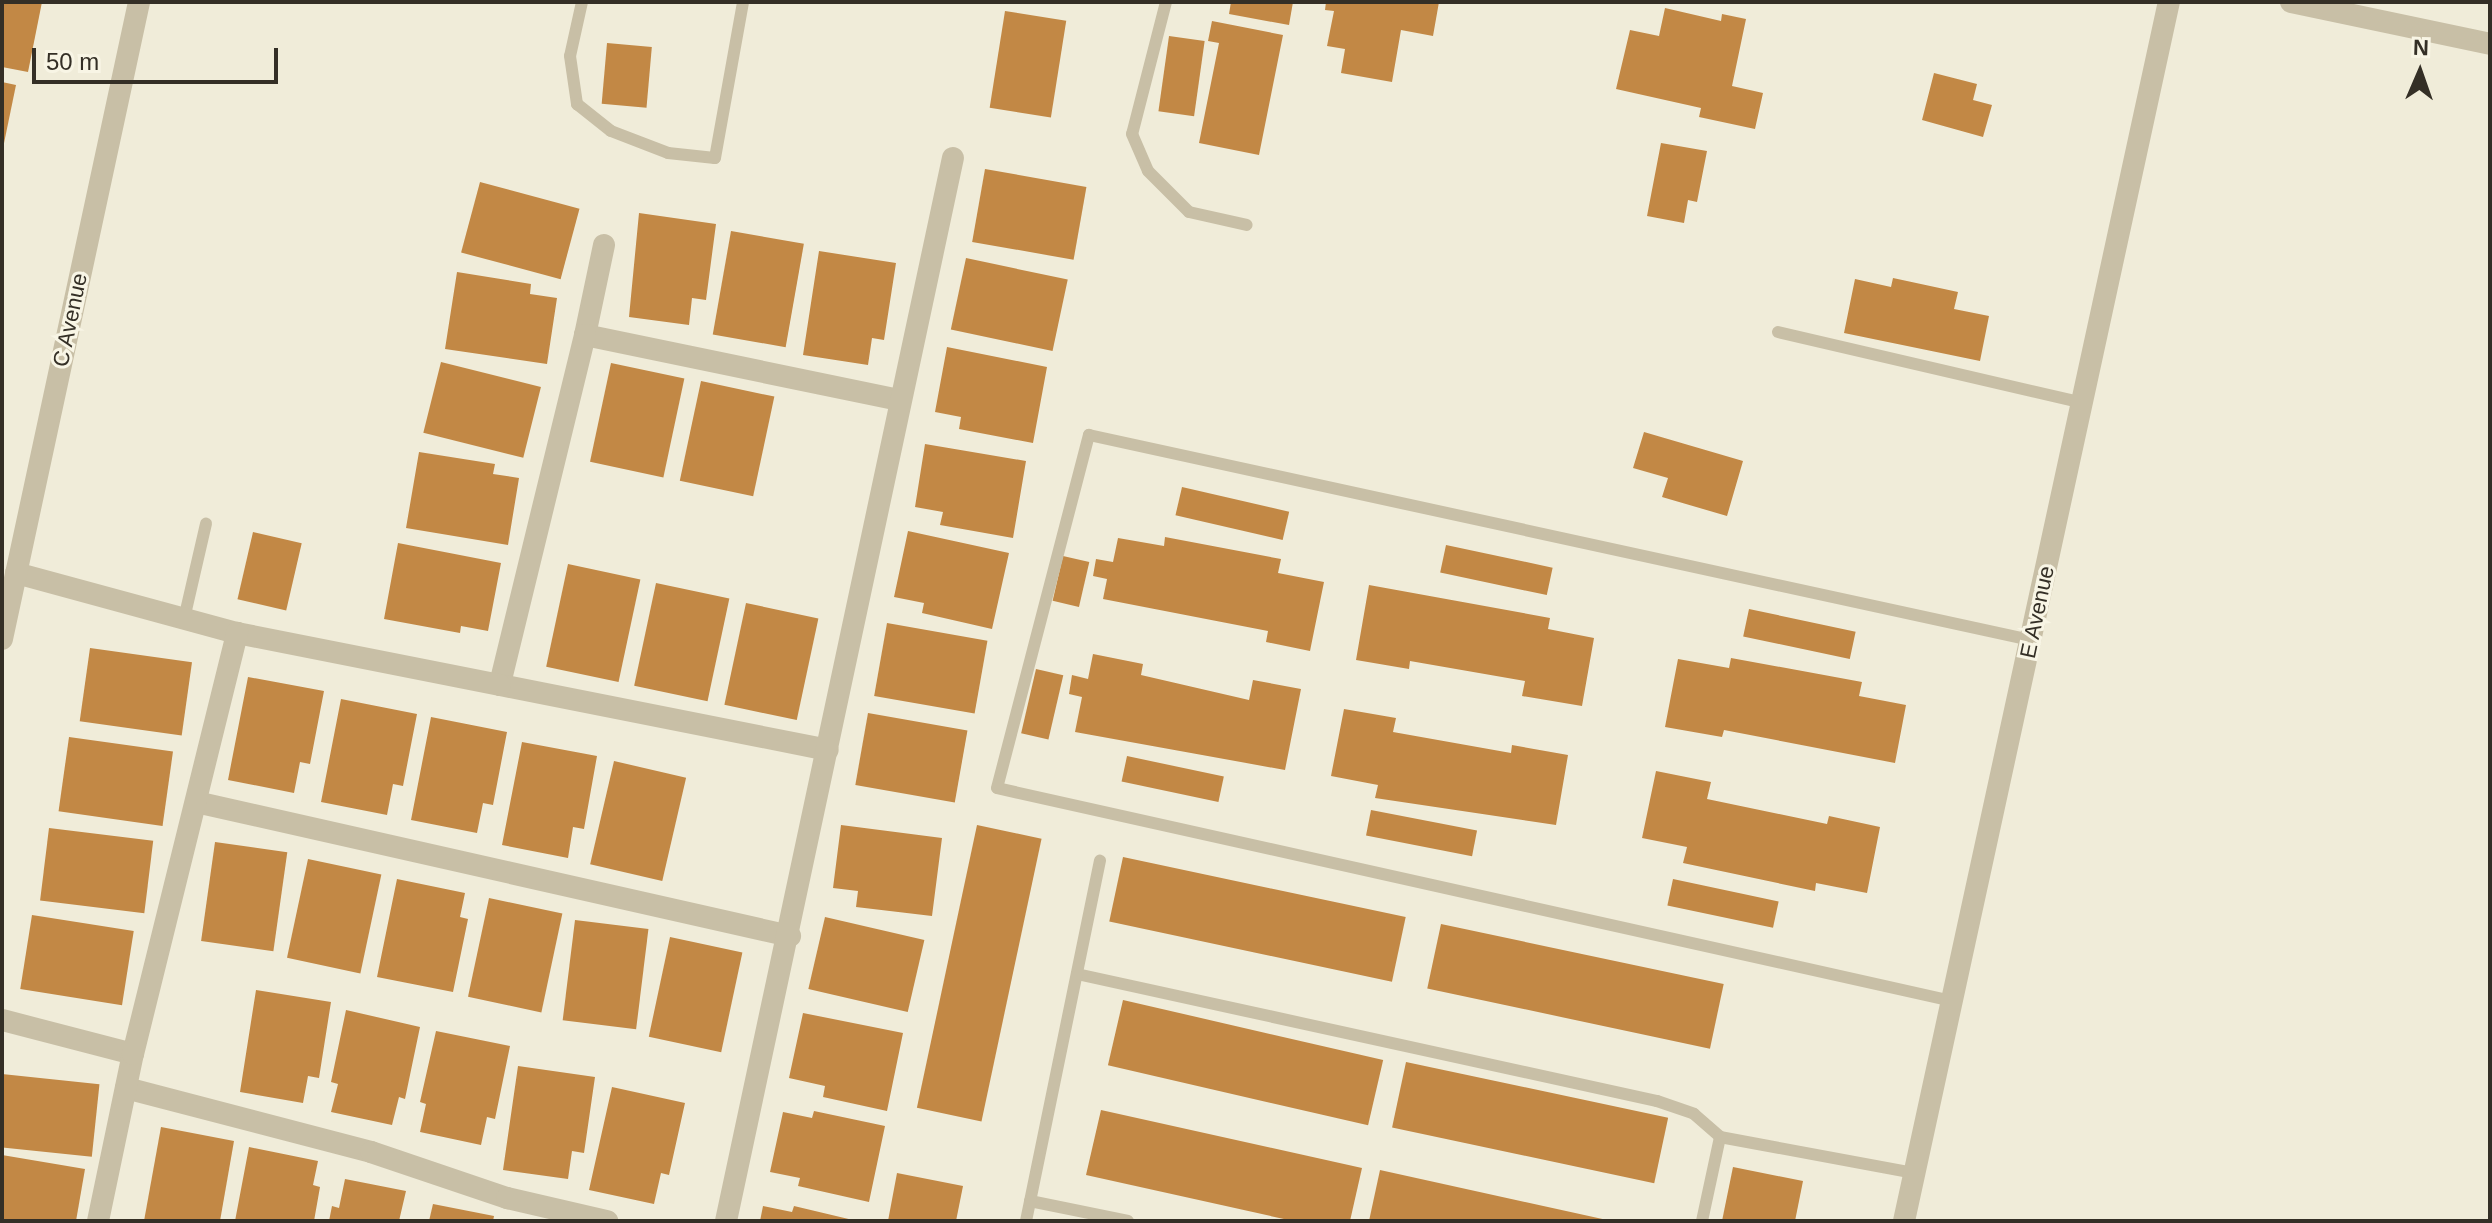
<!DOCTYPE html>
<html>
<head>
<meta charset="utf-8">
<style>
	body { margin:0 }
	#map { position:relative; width:2492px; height:1223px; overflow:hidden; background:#f0ecd9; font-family:Helvetica,sans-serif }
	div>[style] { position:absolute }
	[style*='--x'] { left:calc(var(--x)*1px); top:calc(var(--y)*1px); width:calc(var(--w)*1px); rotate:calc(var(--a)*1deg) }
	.building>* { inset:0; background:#c28845; transform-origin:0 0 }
	.service>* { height:12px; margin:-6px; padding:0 6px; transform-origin:6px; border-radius:6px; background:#c8bfa6 }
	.minor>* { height:22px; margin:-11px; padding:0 11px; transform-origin:11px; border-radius:11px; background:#c8bfa6 }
	.tertiary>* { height:22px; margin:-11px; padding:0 11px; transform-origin:11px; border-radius:11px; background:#c8bfa6 }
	span { translate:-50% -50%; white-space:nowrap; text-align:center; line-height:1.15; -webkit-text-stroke:6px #f8f5e5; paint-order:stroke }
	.street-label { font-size:22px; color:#342f26 }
	.frame { position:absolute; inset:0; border:4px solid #342f26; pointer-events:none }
	.north { position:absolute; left:2380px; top:32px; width:80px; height:80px; -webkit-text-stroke:6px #f8f5e5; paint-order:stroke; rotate:2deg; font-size:22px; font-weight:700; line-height:32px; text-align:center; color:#342f26 }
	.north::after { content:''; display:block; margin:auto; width:28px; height:36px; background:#342f26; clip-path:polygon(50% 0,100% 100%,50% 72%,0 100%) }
	.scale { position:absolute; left:32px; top:48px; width:246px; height:36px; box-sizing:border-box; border:4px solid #342f26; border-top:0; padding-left:10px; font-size:24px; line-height:28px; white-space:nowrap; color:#342f26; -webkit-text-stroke:6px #f8f5e5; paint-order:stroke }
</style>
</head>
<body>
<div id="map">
	<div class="building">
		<div style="clip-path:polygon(2px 2px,42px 2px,28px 72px,2px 67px)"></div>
		<div style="clip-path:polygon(1231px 2px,1293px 2px,1289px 25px,1229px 14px)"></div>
		<div style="clip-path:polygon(1326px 2px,1439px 2px,1433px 36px,1401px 30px,1392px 82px,1341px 73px,1345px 49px,1327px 46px,1334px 11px,1325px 10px)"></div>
		<div style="clip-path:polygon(1665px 8px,1721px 21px,1722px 14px,1746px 19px,1732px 86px,1763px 93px,1755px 129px,1699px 117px,1701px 108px,1616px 89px,1630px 30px,1659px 36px)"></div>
		<div style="left:1005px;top:11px;width:62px;height:98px;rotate:9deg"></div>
		<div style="clip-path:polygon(1212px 21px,1283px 35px,1259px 155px,1199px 143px,1219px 43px,1208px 41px)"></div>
		<div style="left:1169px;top:36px;width:36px;height:76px;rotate:8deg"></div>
		<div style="left:607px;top:43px;width:45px;height:61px;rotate:5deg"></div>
		<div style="clip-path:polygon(1934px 73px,1977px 84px,1973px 100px,1992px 105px,1983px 137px,1922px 120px)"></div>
		<div style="clip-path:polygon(2px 82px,16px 85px,3px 148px,2px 148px)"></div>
		<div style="clip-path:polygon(1661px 143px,1707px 151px,1697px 202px,1688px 200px,1684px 223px,1647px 216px)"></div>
		<div style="left:985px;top:169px;width:103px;height:74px;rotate:10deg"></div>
		<div style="left:480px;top:182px;width:103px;height:73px;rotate:15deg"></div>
		<div style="clip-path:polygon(639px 213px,716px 224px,706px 300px,692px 298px,689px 325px,629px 317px)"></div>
		<div style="left:731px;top:231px;width:74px;height:105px;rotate:10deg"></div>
		<div style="clip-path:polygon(819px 251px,896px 263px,884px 340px,872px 338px,868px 365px,803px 355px)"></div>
		<div style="left:966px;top:258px;width:104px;height:73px;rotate:12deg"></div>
		<div style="clip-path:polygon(457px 272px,531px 284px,530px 294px,557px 298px,547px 364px,445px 349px)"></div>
		<div style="clip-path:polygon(1893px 278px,1958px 292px,1954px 309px,1989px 316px,1980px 361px,1844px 333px,1855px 279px,1891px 287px)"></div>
		<div style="clip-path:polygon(947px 347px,1047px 367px,1033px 443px,959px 429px,961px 417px,935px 412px)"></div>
		<div style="left:441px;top:362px;width:103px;height:73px;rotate:14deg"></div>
		<div style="left:611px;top:363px;width:75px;height:101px;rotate:12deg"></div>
		<div style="left:701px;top:381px;width:75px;height:102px;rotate:12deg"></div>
		<div style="clip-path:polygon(1644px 432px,1743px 461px,1727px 516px,1662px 497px,1668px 478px,1633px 468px)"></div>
		<div style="clip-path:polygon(925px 444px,1026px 461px,1013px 538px,940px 525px,943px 512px,915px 507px)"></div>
		<div style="clip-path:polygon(419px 452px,495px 464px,493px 474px,519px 478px,508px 545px,406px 528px)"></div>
		<div style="left:1182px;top:487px;width:110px;height:29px;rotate:13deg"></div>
		<div style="clip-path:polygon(908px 531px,1009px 553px,992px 629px,922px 613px,924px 603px,894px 597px)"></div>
		<div style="left:253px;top:532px;width:50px;height:69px;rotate:13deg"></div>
		<div style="clip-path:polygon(1165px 537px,1281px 559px,1278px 573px,1324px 582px,1310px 651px,1266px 642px,1268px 631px,1103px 599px,1107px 579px,1093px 576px,1096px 559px,1113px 562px,1118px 538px,1164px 546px)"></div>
		<div style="clip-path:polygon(398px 543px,501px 563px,488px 631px,461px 626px,460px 633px,384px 619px)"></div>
		<div style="left:1446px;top:545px;width:109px;height:28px;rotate:12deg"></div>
		<div style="left:1063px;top:556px;width:27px;height:46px;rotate:13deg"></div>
		<div style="left:568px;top:564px;width:74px;height:105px;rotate:12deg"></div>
		<div style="left:656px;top:583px;width:75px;height:105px;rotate:12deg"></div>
		<div style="clip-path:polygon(1369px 585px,1550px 618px,1548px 629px,1594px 638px,1582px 706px,1522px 696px,1525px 681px,1410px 661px,1409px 669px,1356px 660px)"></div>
		<div style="left:746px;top:603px;width:74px;height:104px;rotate:12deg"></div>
		<div style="left:1749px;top:609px;width:109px;height:28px;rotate:12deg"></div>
		<div style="left:887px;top:623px;width:102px;height:74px;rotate:10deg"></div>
		<div style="left:90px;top:648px;width:103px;height:74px;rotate:8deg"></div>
		<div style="clip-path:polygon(1093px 654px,1143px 664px,1141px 675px,1249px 700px,1253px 680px,1301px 689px,1285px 770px,1075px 732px,1082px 697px,1069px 694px,1072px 675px,1088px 679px)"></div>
		<div style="clip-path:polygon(1731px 658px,1862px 682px,1859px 696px,1906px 705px,1895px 763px,1724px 730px,1722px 737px,1665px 727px,1678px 659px,1729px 668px)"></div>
		<div style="left:1036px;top:669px;width:28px;height:66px;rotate:13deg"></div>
		<div style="clip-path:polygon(248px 677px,324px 691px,310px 764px,300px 762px,294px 793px,228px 780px)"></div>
		<div style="clip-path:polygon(341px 699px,417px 714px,403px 786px,393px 784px,387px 815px,321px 802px)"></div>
		<div style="clip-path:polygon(1344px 709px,1396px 718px,1393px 732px,1511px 753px,1512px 745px,1568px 755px,1556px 825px,1375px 798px,1378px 785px,1331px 776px)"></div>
		<div style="left:868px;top:713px;width:101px;height:73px;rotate:10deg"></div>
		<div style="clip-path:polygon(431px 717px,507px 732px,493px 805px,483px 803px,477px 833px,411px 820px)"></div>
		<div style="left:69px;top:737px;width:105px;height:75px;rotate:8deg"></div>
		<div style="clip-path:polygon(522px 742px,597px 756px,584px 829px,573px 827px,568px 858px,502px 845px)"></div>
		<div style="left:1127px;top:756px;width:99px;height:26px;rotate:12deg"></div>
		<div style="left:614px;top:761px;width:74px;height:106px;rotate:13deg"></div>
		<div style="clip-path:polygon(1656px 771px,1711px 782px,1707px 799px,1827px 824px,1829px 816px,1880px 827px,1867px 893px,1816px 883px,1815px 891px,1683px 863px,1687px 847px,1642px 838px)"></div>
		<div style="left:1371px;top:810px;width:108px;height:26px;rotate:11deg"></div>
		<div style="clip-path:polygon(841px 825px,942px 838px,932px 916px,856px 907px,858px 891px,833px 888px)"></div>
		<div style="left:977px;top:825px;width:66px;height:289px;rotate:12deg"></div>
		<div style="left:49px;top:828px;width:105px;height:73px;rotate:7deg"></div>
		<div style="left:215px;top:842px;width:73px;height:100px;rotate:8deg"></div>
		<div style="left:1123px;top:857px;width:289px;height:66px;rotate:12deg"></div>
		<div style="left:308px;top:859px;width:75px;height:101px;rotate:12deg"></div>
		<div style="clip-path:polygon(397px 879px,465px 893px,460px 917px,468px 919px,453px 992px,377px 977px)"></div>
		<div style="left:1673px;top:879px;width:108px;height:27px;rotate:12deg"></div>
		<div style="left:489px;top:898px;width:75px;height:101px;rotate:12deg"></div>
		<div style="left:32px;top:915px;width:103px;height:75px;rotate:9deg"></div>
		<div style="left:825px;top:917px;width:102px;height:74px;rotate:13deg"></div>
		<div style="left:575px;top:920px;width:74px;height:101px;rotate:7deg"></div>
		<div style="left:1441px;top:924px;width:289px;height:66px;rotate:12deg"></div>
		<div style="left:670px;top:937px;width:74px;height:102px;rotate:12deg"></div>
		<div style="clip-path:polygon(256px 990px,331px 1002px,319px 1078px,308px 1076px,303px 1103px,240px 1092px)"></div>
		<div style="left:1123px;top:1000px;width:267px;height:67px;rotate:13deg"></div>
		<div style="clip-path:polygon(346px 1010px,420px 1027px,405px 1099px,399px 1097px,392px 1125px,331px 1112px,338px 1084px,331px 1082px)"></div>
		<div style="clip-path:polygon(803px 1013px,903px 1033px,887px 1111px,823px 1097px,825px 1086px,789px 1078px)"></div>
		<div style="clip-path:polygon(436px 1031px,510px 1046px,495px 1119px,487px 1117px,481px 1145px,420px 1132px,426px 1104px,420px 1102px)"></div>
		<div style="left:1406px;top:1062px;width:268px;height:67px;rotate:12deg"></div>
		<div style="clip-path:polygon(518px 1066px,595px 1077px,584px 1153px,572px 1151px,568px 1179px,503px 1170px)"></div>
		<div style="left:2px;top:1074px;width:98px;height:73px;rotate:6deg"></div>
		<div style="clip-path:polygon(612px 1087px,685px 1103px,669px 1175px,661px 1173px,654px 1204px,589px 1190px)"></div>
		<div style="clip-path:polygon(1101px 1110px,1362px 1168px,1350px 1221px,1293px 1221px,1086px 1175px)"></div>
		<div style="clip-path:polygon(814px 1111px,885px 1126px,869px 1202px,798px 1186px,800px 1178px,770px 1172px,783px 1112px,812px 1118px)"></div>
		<div style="clip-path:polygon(161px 1127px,234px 1141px,220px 1221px,144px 1221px)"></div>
		<div style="clip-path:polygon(249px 1147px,318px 1161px,313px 1185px,320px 1187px,314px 1221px,235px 1221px)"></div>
		<div style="clip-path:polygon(2px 1155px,85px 1169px,76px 1221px,2px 1221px)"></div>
		<div style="clip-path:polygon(1733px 1167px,1803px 1181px,1795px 1221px,1722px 1221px)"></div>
		<div style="clip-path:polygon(1380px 1170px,1607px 1220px,1607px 1221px,1369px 1221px)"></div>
		<div style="clip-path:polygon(897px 1173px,963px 1186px,956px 1221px,888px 1221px)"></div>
		<div style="clip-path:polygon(345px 1179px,406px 1191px,399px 1221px,329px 1221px,332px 1206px,339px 1208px)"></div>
		<div style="clip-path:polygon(433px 1204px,494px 1216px,493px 1221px,429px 1221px)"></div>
		<div style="clip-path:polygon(763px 1206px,792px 1212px,794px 1206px,857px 1221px,760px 1221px)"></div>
	</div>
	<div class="service">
		<div style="--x:582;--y:2;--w:55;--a:102.5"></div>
		<div style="--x:570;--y:56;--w:49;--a:81.7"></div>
		<div style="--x:577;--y:104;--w:43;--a:38.5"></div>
		<div style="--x:611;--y:131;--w:61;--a:21.1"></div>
		<div style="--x:668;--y:153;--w:47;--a:6.1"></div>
		<div style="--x:715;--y:158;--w:158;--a:-79.8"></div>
		<div style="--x:1166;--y:2;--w:136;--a:104.4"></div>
		<div style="--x:1132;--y:134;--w:40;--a:66.6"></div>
		<div style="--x:1148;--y:171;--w:58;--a:45"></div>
		<div style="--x:1189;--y:212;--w:59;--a:12.6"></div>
		<div style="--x:1778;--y:332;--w:312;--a:13.1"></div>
		<div style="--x:184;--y:619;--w:98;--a:-77"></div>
		<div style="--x:1077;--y:974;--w:594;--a:12.35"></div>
		<div style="--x:1657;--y:1101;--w:39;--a:19"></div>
		<div style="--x:1694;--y:1114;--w:35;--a:41"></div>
		<div style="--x:1720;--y:1137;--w:198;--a:10.5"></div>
		<div style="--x:1952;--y:1001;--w:978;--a:-167.43"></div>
		<div style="--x:997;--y:788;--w:365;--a:-75.4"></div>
		<div style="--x:1089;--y:435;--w:963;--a:12.29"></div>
		<div style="--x:1030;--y:1201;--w:100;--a:11.5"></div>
		<div style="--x:1026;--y:1221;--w:368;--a:-78.4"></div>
		<div style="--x:1702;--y:1221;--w:86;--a:-77.9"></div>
	</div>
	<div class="minor">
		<div style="--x:604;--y:245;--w:92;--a:101.9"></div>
		<div style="--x:585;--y:335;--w:322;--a:11.7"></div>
		<div style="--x:585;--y:335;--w:360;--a:103.7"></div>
		<div style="--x:500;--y:685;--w:334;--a:11.2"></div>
		<div style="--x:16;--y:573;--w:229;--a:15.2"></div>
		<div style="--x:237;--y:633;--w:268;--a:11.2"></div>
		<div style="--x:196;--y:802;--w:609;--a:12.71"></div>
		<div style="--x:2;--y:1020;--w:135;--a:14.5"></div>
		<div style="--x:126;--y:1088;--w:253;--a:14.6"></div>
		<div style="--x:371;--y:1152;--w:144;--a:18.7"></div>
		<div style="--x:507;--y:1198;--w:103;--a:13"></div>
		<div style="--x:98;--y:1221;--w:171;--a:-78.2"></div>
		<div style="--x:133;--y:1054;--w:434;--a:-76.1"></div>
		<div style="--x:726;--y:1221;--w:1087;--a:-77.95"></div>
	</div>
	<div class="tertiary">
		<div style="--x:2291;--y:2;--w:203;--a:11.9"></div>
		<div style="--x:2;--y:639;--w:652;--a:-77.86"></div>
		<div style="--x:1904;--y:1221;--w:1247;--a:-77.74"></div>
	</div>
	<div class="street-label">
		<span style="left:70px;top:320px;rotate:-78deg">C Avenue</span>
		<span style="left:2037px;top:612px;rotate:-78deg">E Avenue</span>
	</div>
	<div class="frame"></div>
	<div class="north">N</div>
	<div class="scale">50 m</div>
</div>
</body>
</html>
